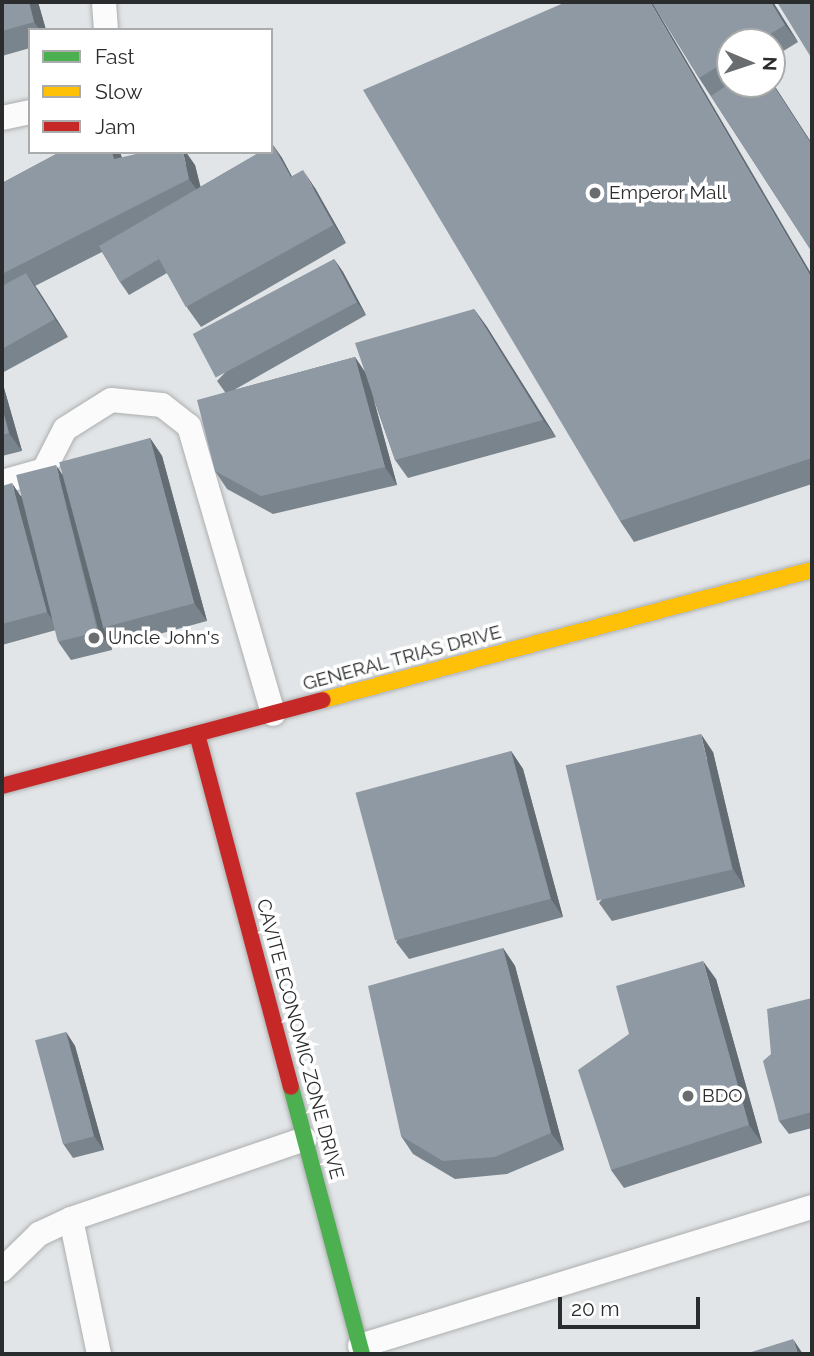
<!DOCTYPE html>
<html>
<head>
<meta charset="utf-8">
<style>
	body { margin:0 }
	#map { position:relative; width:814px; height:1356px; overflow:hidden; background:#e2e5e7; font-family:Raleway,sans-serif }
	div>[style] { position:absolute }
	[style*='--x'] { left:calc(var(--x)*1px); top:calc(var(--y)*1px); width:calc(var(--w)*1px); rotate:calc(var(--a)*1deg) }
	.roads { filter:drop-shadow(0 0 2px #acaeaf) drop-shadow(0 0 2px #acaeaf) }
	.lane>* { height:24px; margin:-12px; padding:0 12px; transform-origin:12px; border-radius:12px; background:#fbfbfb }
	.fast>* { height:16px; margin:-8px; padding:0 8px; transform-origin:8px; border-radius:8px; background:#4caf50 }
	.slow>* { height:16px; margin:-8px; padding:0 8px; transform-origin:8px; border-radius:8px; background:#ffc107 }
	.jam>* { height:16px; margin:-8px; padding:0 8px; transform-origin:8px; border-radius:8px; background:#c62828 }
	.wall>* { inset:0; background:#7a848d }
	.shaded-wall>* { inset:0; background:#636b73; transform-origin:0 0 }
	.building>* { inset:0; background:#8e99a4; transform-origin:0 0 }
	.dots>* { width:19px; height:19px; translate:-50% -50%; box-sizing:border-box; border:4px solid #fff; border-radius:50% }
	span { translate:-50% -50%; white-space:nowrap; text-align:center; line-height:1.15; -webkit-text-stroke:7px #fff; paint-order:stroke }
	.poi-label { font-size:19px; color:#2a2c2e }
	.left { translate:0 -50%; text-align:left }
	.street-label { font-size:19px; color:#2a2c2e }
	.frame { position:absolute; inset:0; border:4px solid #2a2c2e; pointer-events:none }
	.legend { position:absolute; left:28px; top:28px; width:245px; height:126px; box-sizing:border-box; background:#fff; border:2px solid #aaabab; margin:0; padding:9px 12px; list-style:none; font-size:21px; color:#2a2c2e }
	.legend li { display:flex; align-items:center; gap:14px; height:35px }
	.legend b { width:35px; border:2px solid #aaabab }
	.north { position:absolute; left:716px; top:28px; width:70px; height:70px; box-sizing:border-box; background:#fff; border:2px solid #aaabab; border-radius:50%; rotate:92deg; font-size:19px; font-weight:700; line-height:28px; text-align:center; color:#2a2c2e }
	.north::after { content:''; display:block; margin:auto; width:24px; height:32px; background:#6a6d6f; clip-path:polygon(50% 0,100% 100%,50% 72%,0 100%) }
	.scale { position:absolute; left:558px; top:1297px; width:142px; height:32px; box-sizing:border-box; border:4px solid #2a2c2e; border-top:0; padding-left:9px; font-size:21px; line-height:24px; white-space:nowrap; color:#2a2c2e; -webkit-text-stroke:5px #fff; paint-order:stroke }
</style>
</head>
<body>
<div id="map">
	<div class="roads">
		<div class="lane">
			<div style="--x:104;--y:2;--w:28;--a:86"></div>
			<div style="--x:2;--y:118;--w:29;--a:-12"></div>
			<div style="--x:2;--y:482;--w:44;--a:-15.9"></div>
			<div style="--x:44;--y:470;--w:46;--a:-62.9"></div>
			<div style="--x:65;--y:429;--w:54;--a:-32.2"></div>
			<div style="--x:111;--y:400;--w:51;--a:5.6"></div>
			<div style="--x:162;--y:405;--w:34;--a:38"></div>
			<div style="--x:189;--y:426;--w:300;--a:73.7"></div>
			<div style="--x:71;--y:1219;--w:138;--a:78.3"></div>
			<div style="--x:2;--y:1270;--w:52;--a:-44.2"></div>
			<div style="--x:39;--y:1234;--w:35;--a:-25"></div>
			<div style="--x:71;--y:1219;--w:247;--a:-18.9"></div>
			<div style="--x:360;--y:1346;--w:473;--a:-17.1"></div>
		</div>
		<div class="fast">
			<div style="--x:291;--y:1087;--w:276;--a:75.1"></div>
		</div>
		<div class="slow">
			<div style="--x:323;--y:700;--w:506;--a:-14.89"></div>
		</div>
		<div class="jam">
			<div style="--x:197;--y:734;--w:365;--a:75.1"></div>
			<div style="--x:2;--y:786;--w:332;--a:-15"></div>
		</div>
	</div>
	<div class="wall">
		<div style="clip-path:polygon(2px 2px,38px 2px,46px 30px,30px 30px,30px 48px,2px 56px)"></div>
		<div style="clip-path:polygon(652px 2px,773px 2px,798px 42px,772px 58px,772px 42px,730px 42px,730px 84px,772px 82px,812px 144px,812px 252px,699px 78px)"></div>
		<div style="clip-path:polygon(273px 145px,282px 158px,292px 177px,315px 188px,346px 243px,201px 327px,188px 309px,167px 273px,129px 295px,120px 282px,102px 252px,35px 286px,68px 337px,2px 373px,2px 183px,60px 152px,120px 152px,122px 158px,195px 165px,200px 187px)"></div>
		<div style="clip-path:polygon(334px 259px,343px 272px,366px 315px,234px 390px,355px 357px,364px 371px,474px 309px,487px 327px,556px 437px,408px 478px,395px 460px,373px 397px,397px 485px,273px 514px,227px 489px,215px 471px,225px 392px,217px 381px)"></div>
		<div style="clip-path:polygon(812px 275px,812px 484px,634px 542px,620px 521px)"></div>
		<div style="clip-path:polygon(2px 381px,22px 451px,2px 456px)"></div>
		<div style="clip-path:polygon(150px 438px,162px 456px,207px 621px,115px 646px,108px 636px,112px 650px,71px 660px,59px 643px,56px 630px,2px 645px,2px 486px,21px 496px,62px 474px)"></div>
		<div style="clip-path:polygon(511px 751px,523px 769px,563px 917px,409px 959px,396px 942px)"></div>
		<div style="clip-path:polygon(713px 752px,745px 887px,612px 921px,599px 903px)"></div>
		<div style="clip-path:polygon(503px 948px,515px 966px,564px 1150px,507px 1174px,455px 1179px,413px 1154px,401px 1136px)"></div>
		<div style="clip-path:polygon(716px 979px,762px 1143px,624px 1188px,611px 1170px)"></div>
		<div style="clip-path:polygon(812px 998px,812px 1128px,789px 1134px,779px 1121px,771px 1054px)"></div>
		<div style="clip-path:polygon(66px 1032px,75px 1046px,104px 1150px,73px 1158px,64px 1145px)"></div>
	</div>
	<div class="shaded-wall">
		<div style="clip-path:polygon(29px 2px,38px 2px,46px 30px,40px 30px,34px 22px)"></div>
		<div style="clip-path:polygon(650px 2px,652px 2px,812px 275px,812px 279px)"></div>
		<div style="clip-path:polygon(771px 2px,773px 2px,798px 42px,785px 25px)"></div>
		<div style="left:772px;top:82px;width:74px;height:1px;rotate:57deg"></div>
		<div style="clip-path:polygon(273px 145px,282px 158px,302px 195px,293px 182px)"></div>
		<div style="clip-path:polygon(112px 152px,120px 152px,129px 180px,114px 159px)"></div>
		<div style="clip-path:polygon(183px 152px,186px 152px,195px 165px,204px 200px,189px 179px)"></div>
		<div style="clip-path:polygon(303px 170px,315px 188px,346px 243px,334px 225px)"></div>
		<div style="clip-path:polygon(334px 259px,343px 272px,366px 315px,357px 302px)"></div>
		<div style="clip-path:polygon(26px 273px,39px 291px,68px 337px,55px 319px)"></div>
		<div style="clip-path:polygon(474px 309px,487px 327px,556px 437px,543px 420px)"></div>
		<div style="clip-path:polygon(355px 357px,367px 375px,397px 485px,385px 467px)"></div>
		<div style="clip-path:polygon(2px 381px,22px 451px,9px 433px,2px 407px)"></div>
		<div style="clip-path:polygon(150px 438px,162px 456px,207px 621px,194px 603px)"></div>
		<div style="clip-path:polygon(56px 465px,68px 483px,103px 628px,108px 636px,112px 650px,99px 632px)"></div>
		<div style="clip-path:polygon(12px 483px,24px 501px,59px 629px,47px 612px)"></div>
		<div style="clip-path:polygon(701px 734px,713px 752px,745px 887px,733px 869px)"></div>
		<div style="clip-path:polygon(511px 751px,523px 769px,563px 917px,551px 899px)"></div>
		<div style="clip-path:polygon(503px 948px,515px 966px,564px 1150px,551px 1133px)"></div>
		<div style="clip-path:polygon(703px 961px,716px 979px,762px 1143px,749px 1125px)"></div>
		<div style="clip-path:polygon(66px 1032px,75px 1046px,104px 1150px,94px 1136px)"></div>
		<div style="clip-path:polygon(793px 1339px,803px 1354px,798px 1354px)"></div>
	</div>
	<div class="building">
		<div style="clip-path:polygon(2px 2px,29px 2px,34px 22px,2px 31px)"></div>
		<div style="clip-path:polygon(566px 2px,650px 2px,812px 279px,812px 458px,620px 521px,363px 90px)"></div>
		<div style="clip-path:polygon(652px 2px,771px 2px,785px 25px,757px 42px,730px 42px,730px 59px,699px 78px)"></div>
		<div style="clip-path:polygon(777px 2px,812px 2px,812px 59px)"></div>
		<div style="clip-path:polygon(730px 83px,772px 83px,812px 145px,812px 252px,711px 96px)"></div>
		<div style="clip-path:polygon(273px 145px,291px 177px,157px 256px,159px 259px,120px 282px,99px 246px,260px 152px,271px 152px,271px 146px)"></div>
		<div style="clip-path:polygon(60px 152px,112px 152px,114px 159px,145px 152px,183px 152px,189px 179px,2px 274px,2px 183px)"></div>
		<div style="left:303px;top:170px;width:63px;height:169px;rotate:61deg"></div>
		<div style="left:334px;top:259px;width:49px;height:160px;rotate:62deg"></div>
		<div style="clip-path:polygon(26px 273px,55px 319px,2px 349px,2px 286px)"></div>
		<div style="clip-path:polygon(474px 309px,543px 420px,395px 460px,355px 343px)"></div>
		<div style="clip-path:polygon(355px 357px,385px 467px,261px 496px,215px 471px,197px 400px)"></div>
		<div style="clip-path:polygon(2px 407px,9px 433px,2px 435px)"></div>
		<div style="left:150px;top:438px;width:171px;height:94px;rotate:75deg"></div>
		<div style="left:56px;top:465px;width:172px;height:41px;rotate:76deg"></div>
		<div style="clip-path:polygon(12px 483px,47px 612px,2px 624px,2px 486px)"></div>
		<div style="left:701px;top:734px;width:139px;height:139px;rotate:77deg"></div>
		<div style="left:511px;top:751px;width:153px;height:161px;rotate:75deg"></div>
		<div style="clip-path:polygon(503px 948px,551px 1133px,495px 1157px,443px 1161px,401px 1136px,368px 986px)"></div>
		<div style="clip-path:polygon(703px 961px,749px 1125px,611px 1170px,578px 1070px,629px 1034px,616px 986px)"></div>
		<div style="clip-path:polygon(812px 998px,812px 1112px,779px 1121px,763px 1061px,771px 1054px,767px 1009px)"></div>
		<div style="left:66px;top:1032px;width:108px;height:32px;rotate:75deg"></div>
		<div style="clip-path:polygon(793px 1339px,798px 1354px,745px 1354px)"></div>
	</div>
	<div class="dots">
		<div style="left:595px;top:193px;background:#6a6d6f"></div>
		<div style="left:94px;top:638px;background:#6a6d6f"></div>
		<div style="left:688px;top:1096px;background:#6a6d6f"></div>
	</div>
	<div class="poi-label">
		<span class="left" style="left:609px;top:193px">Emperor Mall</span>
		<span class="left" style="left:108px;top:638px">Uncle John's</span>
		<span class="left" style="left:702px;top:1096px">BDO</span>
	</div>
	<div class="street-label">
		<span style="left:402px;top:658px;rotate:-15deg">GENERAL TRIAS DRIVE</span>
		<span style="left:300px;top:1039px;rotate:75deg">CAVITE ECONOMIC ZONE DRIVE</span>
	</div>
	<div class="frame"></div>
	<ul class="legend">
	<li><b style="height:9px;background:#4caf50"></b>Fast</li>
	<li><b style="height:9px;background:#ffc107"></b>Slow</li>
	<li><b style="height:9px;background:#c62828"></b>Jam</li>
	</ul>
	<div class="north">N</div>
	<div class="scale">20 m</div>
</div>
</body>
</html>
